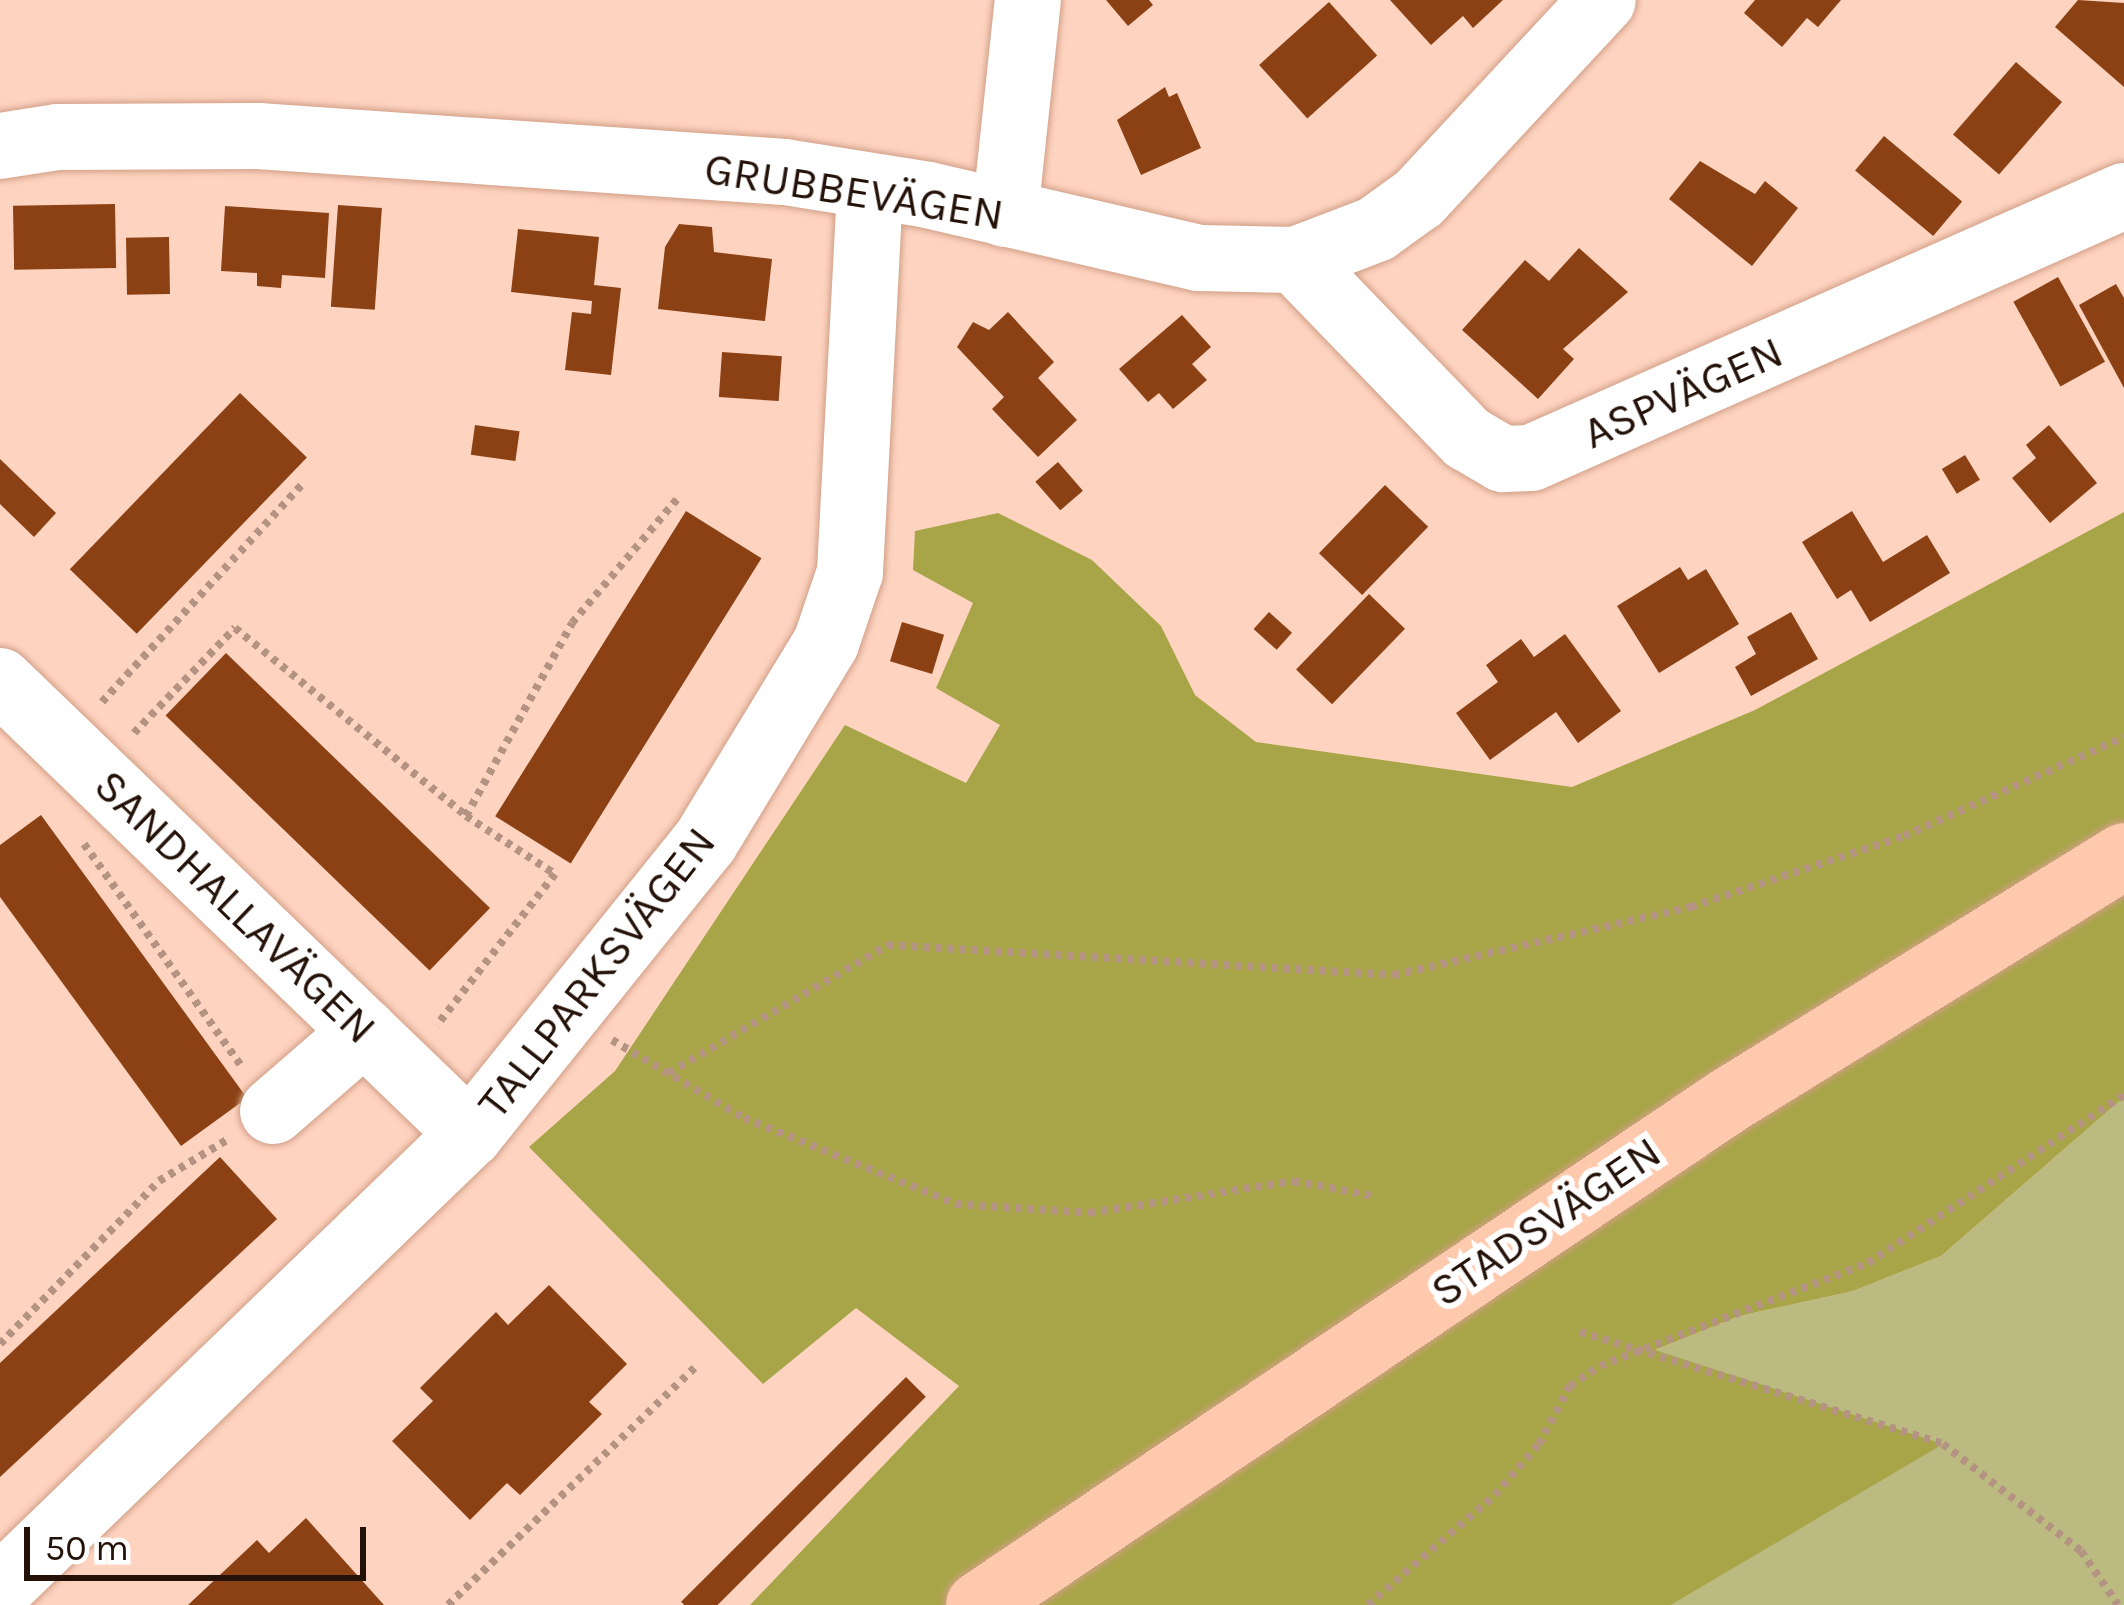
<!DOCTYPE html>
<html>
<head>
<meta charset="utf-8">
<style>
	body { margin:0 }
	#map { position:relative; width:2124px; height:1605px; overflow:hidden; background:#fed4c0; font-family:Karla,sans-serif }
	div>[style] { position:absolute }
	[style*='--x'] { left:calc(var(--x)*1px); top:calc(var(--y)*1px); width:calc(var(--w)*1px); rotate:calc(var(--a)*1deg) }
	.green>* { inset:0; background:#bbba81 }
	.forest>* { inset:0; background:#a8a548 }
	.building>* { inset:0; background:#8b4114; transform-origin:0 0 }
	.path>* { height:8px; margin-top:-4px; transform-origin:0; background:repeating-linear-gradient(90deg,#b59382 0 6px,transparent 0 12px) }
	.roads { filter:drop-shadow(0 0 3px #d19f87) drop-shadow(0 0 3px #d19f87) }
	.minor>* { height:66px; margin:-33px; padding:0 33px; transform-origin:33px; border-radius:33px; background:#fff }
	.major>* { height:66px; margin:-33px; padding:0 33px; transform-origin:33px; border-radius:33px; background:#fec9ad }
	span { translate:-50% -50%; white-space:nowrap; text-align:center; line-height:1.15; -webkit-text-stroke:12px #fff; paint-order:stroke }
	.street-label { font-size:45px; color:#241209 }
	.scale { position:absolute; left:24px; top:1527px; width:342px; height:54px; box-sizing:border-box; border:6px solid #241209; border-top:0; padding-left:15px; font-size:36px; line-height:42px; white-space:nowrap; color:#241209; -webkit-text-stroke:9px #fff; paint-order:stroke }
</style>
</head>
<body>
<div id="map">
	<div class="green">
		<div style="clip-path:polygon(2124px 1097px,2124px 1605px,1671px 1605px,1941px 1444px,1653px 1351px,1739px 1316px,1853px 1291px,1941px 1256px)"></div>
	</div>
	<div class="forest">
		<div style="clip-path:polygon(2124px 512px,2124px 1097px,1941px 1256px,1853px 1291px,1739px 1316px,1655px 1350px,1943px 1444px,1671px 1605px,750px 1605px,959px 1386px,856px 1308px,763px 1384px,529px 1147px,615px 1071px,845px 725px,966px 783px,1000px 725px,936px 688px,973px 603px,913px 570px,915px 531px,998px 513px,1092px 560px,1161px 626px,1195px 695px,1256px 742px,1572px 787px,1755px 710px)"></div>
	</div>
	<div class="building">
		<div style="clip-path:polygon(1106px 0,1149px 0,1153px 5px,1128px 26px)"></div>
		<div style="clip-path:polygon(1390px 0,1503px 0,1473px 28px,1463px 16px,1431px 45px)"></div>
		<div style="clip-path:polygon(1755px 0,1841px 0,1818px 27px,1807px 18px,1782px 47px,1744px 13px)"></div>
		<div style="clip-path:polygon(2078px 0,2124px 3px,2124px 87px,2055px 27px)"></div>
		<div style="left:1329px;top:2px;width:72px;height:94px;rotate:48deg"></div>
		<div style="left:2016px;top:62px;width:61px;height:96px;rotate:41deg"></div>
		<div style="clip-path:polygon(1165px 87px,1169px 97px,1177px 93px,1201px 148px,1141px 175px,1117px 120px)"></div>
		<div style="left:1884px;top:136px;width:102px;height:45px;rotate:40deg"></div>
		<div style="clip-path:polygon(1700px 161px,1755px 194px,1765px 181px,1798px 208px,1752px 266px,1669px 199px)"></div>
		<div style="left:115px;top:204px;width:64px;height:102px;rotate:89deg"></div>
		<div style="left:338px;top:205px;width:44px;height:102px;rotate:4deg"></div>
		<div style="clip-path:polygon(225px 206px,329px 213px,325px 278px,282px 275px,281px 288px,257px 286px,257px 273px,221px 271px)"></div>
		<div style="clip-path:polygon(679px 224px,712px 227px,714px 252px,772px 259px,765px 321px,658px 309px,665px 247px)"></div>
		<div style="clip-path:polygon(518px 229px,599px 237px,594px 285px,621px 288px,611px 375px,565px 370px,572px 312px,591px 314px,592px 301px,511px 292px)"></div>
		<div style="left:169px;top:237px;width:57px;height:43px;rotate:89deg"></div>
		<div style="clip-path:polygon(1579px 248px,1628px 292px,1563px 349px,1574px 359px,1538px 399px,1462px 330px,1525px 260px,1549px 281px)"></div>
		<div style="left:2058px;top:277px;width:97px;height:51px;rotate:61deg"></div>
		<div style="clip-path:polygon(2116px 284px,2124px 298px,2124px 388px,2079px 305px)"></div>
		<div style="clip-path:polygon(1008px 312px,1054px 362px,1038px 378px,1077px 420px,1038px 457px,992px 409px,1004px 397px,957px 347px,973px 322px,989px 330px)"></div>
		<div style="clip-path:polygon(1182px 315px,1211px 347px,1192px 364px,1207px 380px,1173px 409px,1159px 393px,1148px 402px,1119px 369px)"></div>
		<div style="left:722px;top:352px;width:60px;height:45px;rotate:4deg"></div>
		<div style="left:240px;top:393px;width:93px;height:245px;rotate:44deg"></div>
		<div style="left:475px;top:425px;width:45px;height:30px;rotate:8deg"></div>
		<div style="clip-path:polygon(2049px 425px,2097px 483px,2050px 523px,2012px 478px,2036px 458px,2026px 445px)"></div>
		<div style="left:1965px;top:455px;width:29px;height:27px;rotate:59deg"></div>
		<div style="clip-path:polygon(0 459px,56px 513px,34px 537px,0 504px)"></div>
		<div style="left:1058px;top:462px;width:38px;height:30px;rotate:49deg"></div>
		<div style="left:1385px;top:485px;width:60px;height:95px;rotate:44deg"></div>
		<div style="left:686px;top:511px;width:89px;height:360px;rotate:32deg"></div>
		<div style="clip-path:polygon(1852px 511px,1883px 562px,1927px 535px,1950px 573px,1870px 622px,1851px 590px,1837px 599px,1802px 542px)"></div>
		<div style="clip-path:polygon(1680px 567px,1688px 580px,1706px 569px,1739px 624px,1659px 673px,1617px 606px)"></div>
		<div style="left:1369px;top:594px;width:50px;height:105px;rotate:44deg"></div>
		<div style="left:1269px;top:612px;width:31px;height:23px;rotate:42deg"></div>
		<div style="clip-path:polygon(1791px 612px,1818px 659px,1751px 696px,1735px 667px,1756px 654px,1747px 637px)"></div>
		<div style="left:902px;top:622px;width:44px;height:41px;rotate:17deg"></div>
		<div style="clip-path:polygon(1565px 634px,1621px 711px,1578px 743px,1556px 712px,1490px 760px,1456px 713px,1498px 682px,1486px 665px,1521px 639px,1534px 657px)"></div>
		<div style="left:226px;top:653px;width:367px;height:87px;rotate:44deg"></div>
		<div style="clip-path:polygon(41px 815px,247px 1098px,181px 1146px,0 897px,0 845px)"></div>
		<div style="clip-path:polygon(220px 1157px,277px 1219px,0 1477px,0 1363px)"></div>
		<div style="clip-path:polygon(549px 1285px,627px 1364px,589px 1402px,602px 1414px,520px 1495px,507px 1483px,470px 1520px,392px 1441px,433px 1401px,420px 1388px,496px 1312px,508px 1325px)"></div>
		<div style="left:906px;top:1377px;width:28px;height:318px;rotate:45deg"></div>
		<div style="clip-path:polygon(306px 1518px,384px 1605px,188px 1605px,257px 1540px,269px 1553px)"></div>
	</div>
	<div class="path">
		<div style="--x:102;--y:702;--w:299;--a:-47.4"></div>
		<div style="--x:134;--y:733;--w:146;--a:-46.1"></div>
		<div style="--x:235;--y:628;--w:298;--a:39.1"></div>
		<div style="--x:466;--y:816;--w:106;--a:33.1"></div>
		<div style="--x:555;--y:874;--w:192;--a:128"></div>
		<div style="--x:466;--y:816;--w:220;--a:-61.2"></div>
		<div style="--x:572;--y:623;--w:165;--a:-49.7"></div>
		<div style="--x:84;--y:844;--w:273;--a:54.7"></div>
		<div style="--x:612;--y:1040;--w:153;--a:30.6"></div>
		<div style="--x:744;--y:1118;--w:229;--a:22.1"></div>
		<div style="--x:956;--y:1204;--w:134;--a:3.8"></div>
		<div style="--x:1090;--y:1213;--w:206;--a:-8.9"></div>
		<div style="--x:1294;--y:1181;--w:79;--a:10.9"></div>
		<div style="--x:669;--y:1073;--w:254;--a:-30.3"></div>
		<div style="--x:888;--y:945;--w:507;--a:3.39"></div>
		<div style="--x:1394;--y:975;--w:305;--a:-12.9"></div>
		<div style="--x:1691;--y:907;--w:225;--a:-18.4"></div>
		<div style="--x:1904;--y:836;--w:241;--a:-24.2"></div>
		<div style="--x:1580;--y:1332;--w:380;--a:17.1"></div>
		<div style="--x:1943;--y:1444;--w:175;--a:37.8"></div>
		<div style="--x:2081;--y:1551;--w:65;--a:55.6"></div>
		<div style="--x:0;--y:1344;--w:228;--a:-45.7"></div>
		<div style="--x:159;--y:1181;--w:83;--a:-31.2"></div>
		<div style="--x:448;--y:1605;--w:347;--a:-43.9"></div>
		<div style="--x:1368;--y:1605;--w:168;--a:-40.9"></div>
		<div style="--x:1495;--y:1495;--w:67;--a:-49.2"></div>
		<div style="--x:1539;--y:1444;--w:66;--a:-61.9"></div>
		<div style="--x:1570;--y:1386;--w:36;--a:-34"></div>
		<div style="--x:1600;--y:1366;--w:287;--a:-21"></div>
		<div style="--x:1868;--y:1263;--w:306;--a:-33.3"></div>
	</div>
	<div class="roads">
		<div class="minor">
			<div style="--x:0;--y:146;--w:59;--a:-8.8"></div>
			<div style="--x:58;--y:137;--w:200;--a:-0.3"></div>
			<div style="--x:258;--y:136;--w:528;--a:3.91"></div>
			<div style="--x:785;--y:172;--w:145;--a:9.1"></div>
			<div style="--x:928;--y:195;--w:278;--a:13.1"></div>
			<div style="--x:1199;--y:258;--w:96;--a:1.2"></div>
			<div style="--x:1295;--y:260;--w:87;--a:-20.9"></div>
			<div style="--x:1376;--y:229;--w:53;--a:-35.8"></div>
			<div style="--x:1419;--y:198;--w:270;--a:-47.1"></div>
			<div style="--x:1005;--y:214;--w:215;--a:-83.9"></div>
			<div style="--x:1295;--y:260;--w:248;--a:46"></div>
			<div style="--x:1467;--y:438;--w:42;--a:30.3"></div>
			<div style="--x:1503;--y:459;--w:28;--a:-2"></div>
			<div style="--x:1531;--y:458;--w:648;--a:-23.84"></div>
			<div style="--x:0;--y:681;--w:653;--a:43.94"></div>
			<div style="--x:273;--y:1111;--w:121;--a:-41"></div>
			<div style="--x:0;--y:1588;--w:653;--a:-44.01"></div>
			<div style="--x:470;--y:1134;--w:375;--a:-51.2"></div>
			<div style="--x:705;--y:842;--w:233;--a:-58.7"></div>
			<div style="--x:826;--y:643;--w:75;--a:-71.3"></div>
			<div style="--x:850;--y:572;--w:383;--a:-87"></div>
		</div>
		<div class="major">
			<div style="--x:979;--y:1605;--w:906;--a:-33.94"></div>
			<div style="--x:1731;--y:1099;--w:462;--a:-31.7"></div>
		</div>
	</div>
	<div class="street-label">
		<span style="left:854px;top:192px;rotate:9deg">GRUBBEVÄGEN</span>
		<span style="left:1683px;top:393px;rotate:-24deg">ASPVÄGEN</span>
		<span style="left:235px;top:907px;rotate:44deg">SANDHALLAVÄGEN</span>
		<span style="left:597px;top:973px;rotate:-52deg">TALLPARKSVÄGEN</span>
		<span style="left:1546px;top:1222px;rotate:-34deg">STADSVÄGEN</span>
	</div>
	<div class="scale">50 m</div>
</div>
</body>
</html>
